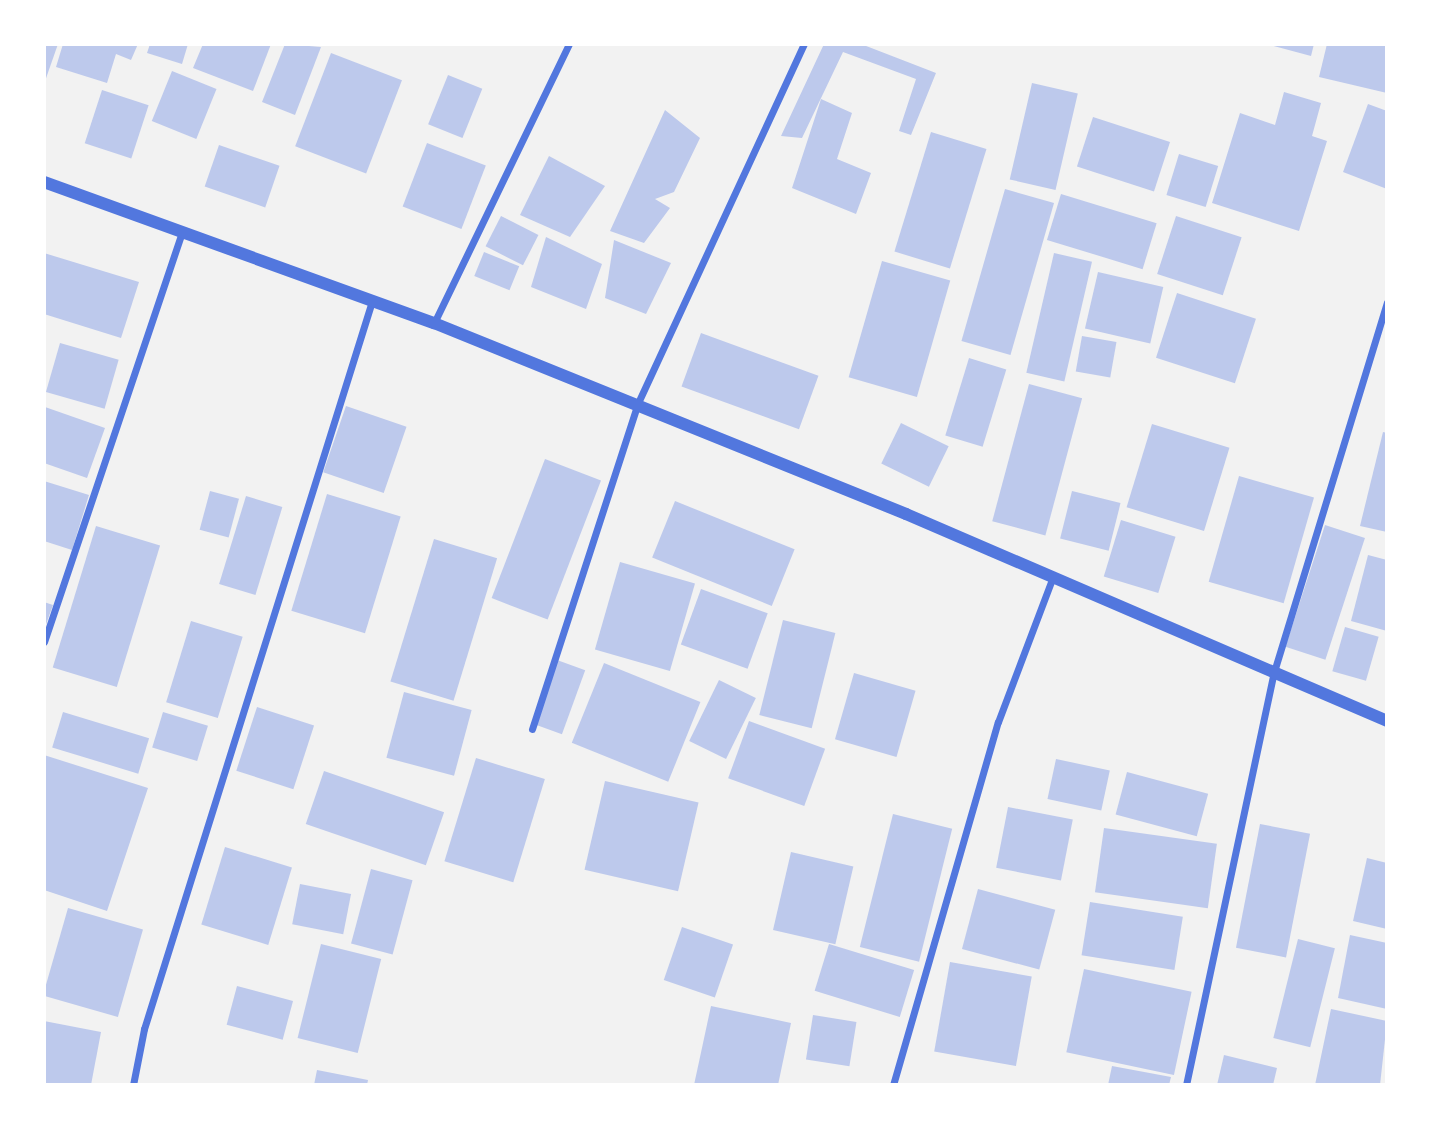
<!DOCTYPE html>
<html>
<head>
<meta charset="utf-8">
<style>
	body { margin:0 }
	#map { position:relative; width:1431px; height:1129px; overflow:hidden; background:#f2f2f2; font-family:Figtree,sans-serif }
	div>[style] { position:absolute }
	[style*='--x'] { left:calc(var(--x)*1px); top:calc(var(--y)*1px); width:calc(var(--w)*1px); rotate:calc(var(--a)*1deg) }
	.building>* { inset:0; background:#bdc9ec; transform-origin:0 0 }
	.minor>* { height:7px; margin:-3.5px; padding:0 3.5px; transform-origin:3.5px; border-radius:3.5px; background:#5277de }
	.tertiary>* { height:12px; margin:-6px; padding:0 6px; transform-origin:6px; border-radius:6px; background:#5277de }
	span { translate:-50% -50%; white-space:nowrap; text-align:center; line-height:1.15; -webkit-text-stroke:6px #fff; paint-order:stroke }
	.frame { position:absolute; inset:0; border:46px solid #fff; pointer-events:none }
</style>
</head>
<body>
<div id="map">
	<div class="building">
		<div style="clip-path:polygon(44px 44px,58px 44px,44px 84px)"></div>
		<div style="clip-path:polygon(63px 44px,138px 44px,131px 60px,116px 54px,107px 83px,56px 67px)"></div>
		<div style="clip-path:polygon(150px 44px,188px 44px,182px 64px,147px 53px)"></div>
		<div style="clip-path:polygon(203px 44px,271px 44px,253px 91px,193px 68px)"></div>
		<div style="clip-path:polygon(285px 44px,321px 47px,295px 115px,262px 102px)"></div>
		<div style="clip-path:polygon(824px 44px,861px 44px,936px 73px,911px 135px,899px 131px,916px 79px,843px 52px,802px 138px,781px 136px)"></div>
		<div style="clip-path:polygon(1266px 44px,1314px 44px,1311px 56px)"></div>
		<div style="clip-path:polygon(1327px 44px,1387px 44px,1387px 93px,1319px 77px)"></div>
		<div style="left:331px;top:53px;width:76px;height:100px;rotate:21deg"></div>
		<div style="left:172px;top:71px;width:48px;height:54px;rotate:22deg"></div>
		<div style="left:448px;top:75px;width:37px;height:53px;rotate:22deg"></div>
		<div style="left:1032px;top:83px;width:47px;height:99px;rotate:13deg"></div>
		<div style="left:102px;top:90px;width:49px;height:56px;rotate:18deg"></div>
		<div style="clip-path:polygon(1284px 92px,1321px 103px,1312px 136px,1327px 141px,1299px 231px,1212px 203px,1240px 113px,1275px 125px)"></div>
		<div style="clip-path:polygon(821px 99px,852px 113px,837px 159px,871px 173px,856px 214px,792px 188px)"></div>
		<div style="clip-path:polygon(1368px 104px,1387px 111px,1387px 189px,1343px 172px)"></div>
		<div style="clip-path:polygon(665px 110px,700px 138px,674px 192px,655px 199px,670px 208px,644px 243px,610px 231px)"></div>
		<div style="left:1093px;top:117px;width:81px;height:52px;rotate:18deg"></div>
		<div style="left:931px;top:132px;width:58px;height:125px;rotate:17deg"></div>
		<div style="left:427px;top:143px;width:63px;height:68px;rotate:21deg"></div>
		<div style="left:219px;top:145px;width:64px;height:44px;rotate:19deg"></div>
		<div style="left:1179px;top:154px;width:41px;height:43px;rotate:17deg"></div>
		<div style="clip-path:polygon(549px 156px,605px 186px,570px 237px,520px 215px)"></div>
		<div style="left:1005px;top:189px;width:51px;height:158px;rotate:16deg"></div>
		<div style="left:1061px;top:194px;width:100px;height:48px;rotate:17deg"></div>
		<div style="left:501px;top:216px;width:42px;height:34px;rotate:27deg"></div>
		<div style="left:1176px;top:216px;width:69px;height:61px;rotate:18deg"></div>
		<div style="clip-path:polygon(546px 237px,602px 264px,586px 309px,531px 287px)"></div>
		<div style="clip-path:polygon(614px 240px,671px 263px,646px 314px,605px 298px)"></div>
		<div style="left:484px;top:252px;width:38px;height:26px;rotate:22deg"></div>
		<div style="clip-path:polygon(44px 253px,139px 282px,121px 338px,44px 314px)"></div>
		<div style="left:1054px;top:253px;width:39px;height:123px;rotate:13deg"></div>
		<div style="left:882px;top:261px;width:71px;height:121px;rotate:16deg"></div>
		<div style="left:1098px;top:272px;width:67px;height:58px;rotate:13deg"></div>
		<div style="left:1177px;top:293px;width:83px;height:68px;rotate:18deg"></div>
		<div style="left:701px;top:333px;width:125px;height:57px;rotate:20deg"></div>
		<div style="left:1082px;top:336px;width:35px;height:36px;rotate:10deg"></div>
		<div style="left:60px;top:343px;width:61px;height:51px;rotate:16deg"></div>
		<div style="left:969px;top:358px;width:39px;height:81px;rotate:17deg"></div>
		<div style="left:1029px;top:384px;width:55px;height:142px;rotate:15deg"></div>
		<div style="left:346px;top:406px;width:64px;height:70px;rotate:19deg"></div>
		<div style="clip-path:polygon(45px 407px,105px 428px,87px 478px,44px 463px)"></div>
		<div style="left:901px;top:423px;width:53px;height:45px;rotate:26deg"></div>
		<div style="left:1152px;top:424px;width:81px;height:87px;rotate:17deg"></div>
		<div style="clip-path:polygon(1383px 432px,1387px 433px,1387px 532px,1360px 526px)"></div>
		<div style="left:545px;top:459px;width:60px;height:149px;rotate:21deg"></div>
		<div style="left:1239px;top:476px;width:78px;height:110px;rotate:16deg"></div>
		<div style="clip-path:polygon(44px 481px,89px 495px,72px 550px,44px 541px)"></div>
		<div style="left:210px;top:491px;width:30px;height:40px;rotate:15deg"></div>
		<div style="left:1072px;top:491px;width:50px;height:49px;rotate:14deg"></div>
		<div style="left:327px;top:494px;width:77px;height:122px;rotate:17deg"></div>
		<div style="left:246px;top:496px;width:38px;height:92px;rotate:17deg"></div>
		<div style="left:675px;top:501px;width:129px;height:61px;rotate:22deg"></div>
		<div style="left:1121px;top:520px;width:57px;height:59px;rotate:17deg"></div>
		<div style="left:1325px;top:525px;width:42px;height:128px;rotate:18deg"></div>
		<div style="left:96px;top:526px;width:67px;height:148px;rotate:17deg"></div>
		<div style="left:434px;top:539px;width:66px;height:149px;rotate:17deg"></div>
		<div style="clip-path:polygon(1368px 555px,1387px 560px,1387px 631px,1351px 621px)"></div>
		<div style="left:620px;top:562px;width:78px;height:91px;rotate:16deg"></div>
		<div style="left:701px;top:589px;width:71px;height:59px;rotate:20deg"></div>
		<div style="clip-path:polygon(44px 602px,53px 605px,44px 630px)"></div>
		<div style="left:783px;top:620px;width:54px;height:98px;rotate:14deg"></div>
		<div style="left:191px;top:621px;width:54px;height:85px;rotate:17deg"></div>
		<div style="left:1345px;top:627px;width:35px;height:46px;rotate:16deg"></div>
		<div style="left:557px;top:660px;width:30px;height:68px;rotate:20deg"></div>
		<div style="left:604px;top:663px;width:104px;height:86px;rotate:22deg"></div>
		<div style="left:854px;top:673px;width:64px;height:69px;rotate:16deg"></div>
		<div style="left:719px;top:680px;width:41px;height:68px;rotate:26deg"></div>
		<div style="left:404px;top:692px;width:70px;height:68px;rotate:15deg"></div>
		<div style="left:257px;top:707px;width:60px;height:67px;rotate:18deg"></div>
		<div style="left:63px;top:712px;width:90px;height:37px;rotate:17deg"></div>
		<div style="left:163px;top:712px;width:47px;height:37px;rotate:17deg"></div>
		<div style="left:749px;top:721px;width:81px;height:61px;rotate:20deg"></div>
		<div style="clip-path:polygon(44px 755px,148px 788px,107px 911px,44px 890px)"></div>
		<div style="left:476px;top:758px;width:72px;height:108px;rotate:17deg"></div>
		<div style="left:1056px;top:759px;width:55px;height:41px;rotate:12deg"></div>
		<div style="left:324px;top:771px;width:127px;height:56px;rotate:19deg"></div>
		<div style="left:1127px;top:772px;width:84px;height:44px;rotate:15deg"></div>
		<div style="left:605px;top:781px;width:96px;height:91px;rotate:13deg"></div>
		<div style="left:1008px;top:807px;width:66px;height:62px;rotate:11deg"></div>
		<div style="left:893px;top:814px;width:61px;height:137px;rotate:14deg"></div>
		<div style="left:1260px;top:824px;width:51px;height:126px;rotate:11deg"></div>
		<div style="left:1104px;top:828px;width:114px;height:65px;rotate:8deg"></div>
		<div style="left:225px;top:847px;width:70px;height:81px;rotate:17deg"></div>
		<div style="left:791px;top:852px;width:64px;height:80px;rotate:13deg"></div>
		<div style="clip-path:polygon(1367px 858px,1387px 863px,1387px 929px,1353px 921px)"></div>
		<div style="left:371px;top:869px;width:43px;height:77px;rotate:15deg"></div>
		<div style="left:300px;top:884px;width:52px;height:41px;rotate:11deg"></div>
		<div style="left:978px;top:889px;width:80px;height:62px;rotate:15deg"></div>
		<div style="left:1090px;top:902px;width:94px;height:54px;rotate:9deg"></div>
		<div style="left:68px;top:908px;width:78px;height:91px;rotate:16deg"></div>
		<div style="left:682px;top:927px;width:54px;height:56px;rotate:19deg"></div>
		<div style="clip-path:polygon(1350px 935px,1387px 943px,1387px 1009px,1338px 998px)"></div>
		<div style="left:1298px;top:939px;width:38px;height:102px;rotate:14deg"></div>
		<div style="left:321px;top:944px;width:62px;height:97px;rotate:14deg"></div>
		<div style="left:829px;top:944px;width:89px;height:49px;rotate:17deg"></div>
		<div style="left:950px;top:962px;width:83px;height:91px;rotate:10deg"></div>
		<div style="left:1084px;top:969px;width:110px;height:85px;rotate:12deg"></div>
		<div style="left:237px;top:986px;width:58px;height:40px;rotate:15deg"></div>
		<div style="clip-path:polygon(711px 1006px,791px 1023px,778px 1085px,694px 1085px)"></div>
		<div style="clip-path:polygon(1331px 1009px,1387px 1021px,1380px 1085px,1315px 1085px)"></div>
		<div style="left:813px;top:1015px;width:44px;height:45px;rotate:9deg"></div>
		<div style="clip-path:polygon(44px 1021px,101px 1032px,91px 1085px,44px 1085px)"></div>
		<div style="clip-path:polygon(1224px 1055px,1277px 1068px,1273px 1085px,1217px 1085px)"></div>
		<div style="clip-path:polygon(1112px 1066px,1171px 1077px,1169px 1085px,1108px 1085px)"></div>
		<div style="clip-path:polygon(317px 1070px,368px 1080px,367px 1085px,314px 1085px)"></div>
	</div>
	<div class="minor">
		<div style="--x:434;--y:323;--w:310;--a:-64.2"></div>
		<div style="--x:44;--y:642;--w:432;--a:-71.4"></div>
		<div style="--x:532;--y:729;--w:341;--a:-72"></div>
		<div style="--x:637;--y:405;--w:398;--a:-65.2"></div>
		<div style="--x:133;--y:1085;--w:57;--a:-78.9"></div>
		<div style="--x:144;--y:1029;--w:763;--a:-72.61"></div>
		<div style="--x:893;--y:1085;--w:378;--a:-73.9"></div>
		<div style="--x:998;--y:722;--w:153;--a:-69.3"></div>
		<div style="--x:1186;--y:1085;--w:419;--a:-78"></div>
		<div style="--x:1273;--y:675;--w:390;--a:-73"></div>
	</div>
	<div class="tertiary">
		<div style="--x:44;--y:182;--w:415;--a:19.9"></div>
		<div style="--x:434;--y:323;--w:509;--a:22.03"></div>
		<div style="--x:906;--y:514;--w:524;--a:23.28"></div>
	</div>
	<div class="frame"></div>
</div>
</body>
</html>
